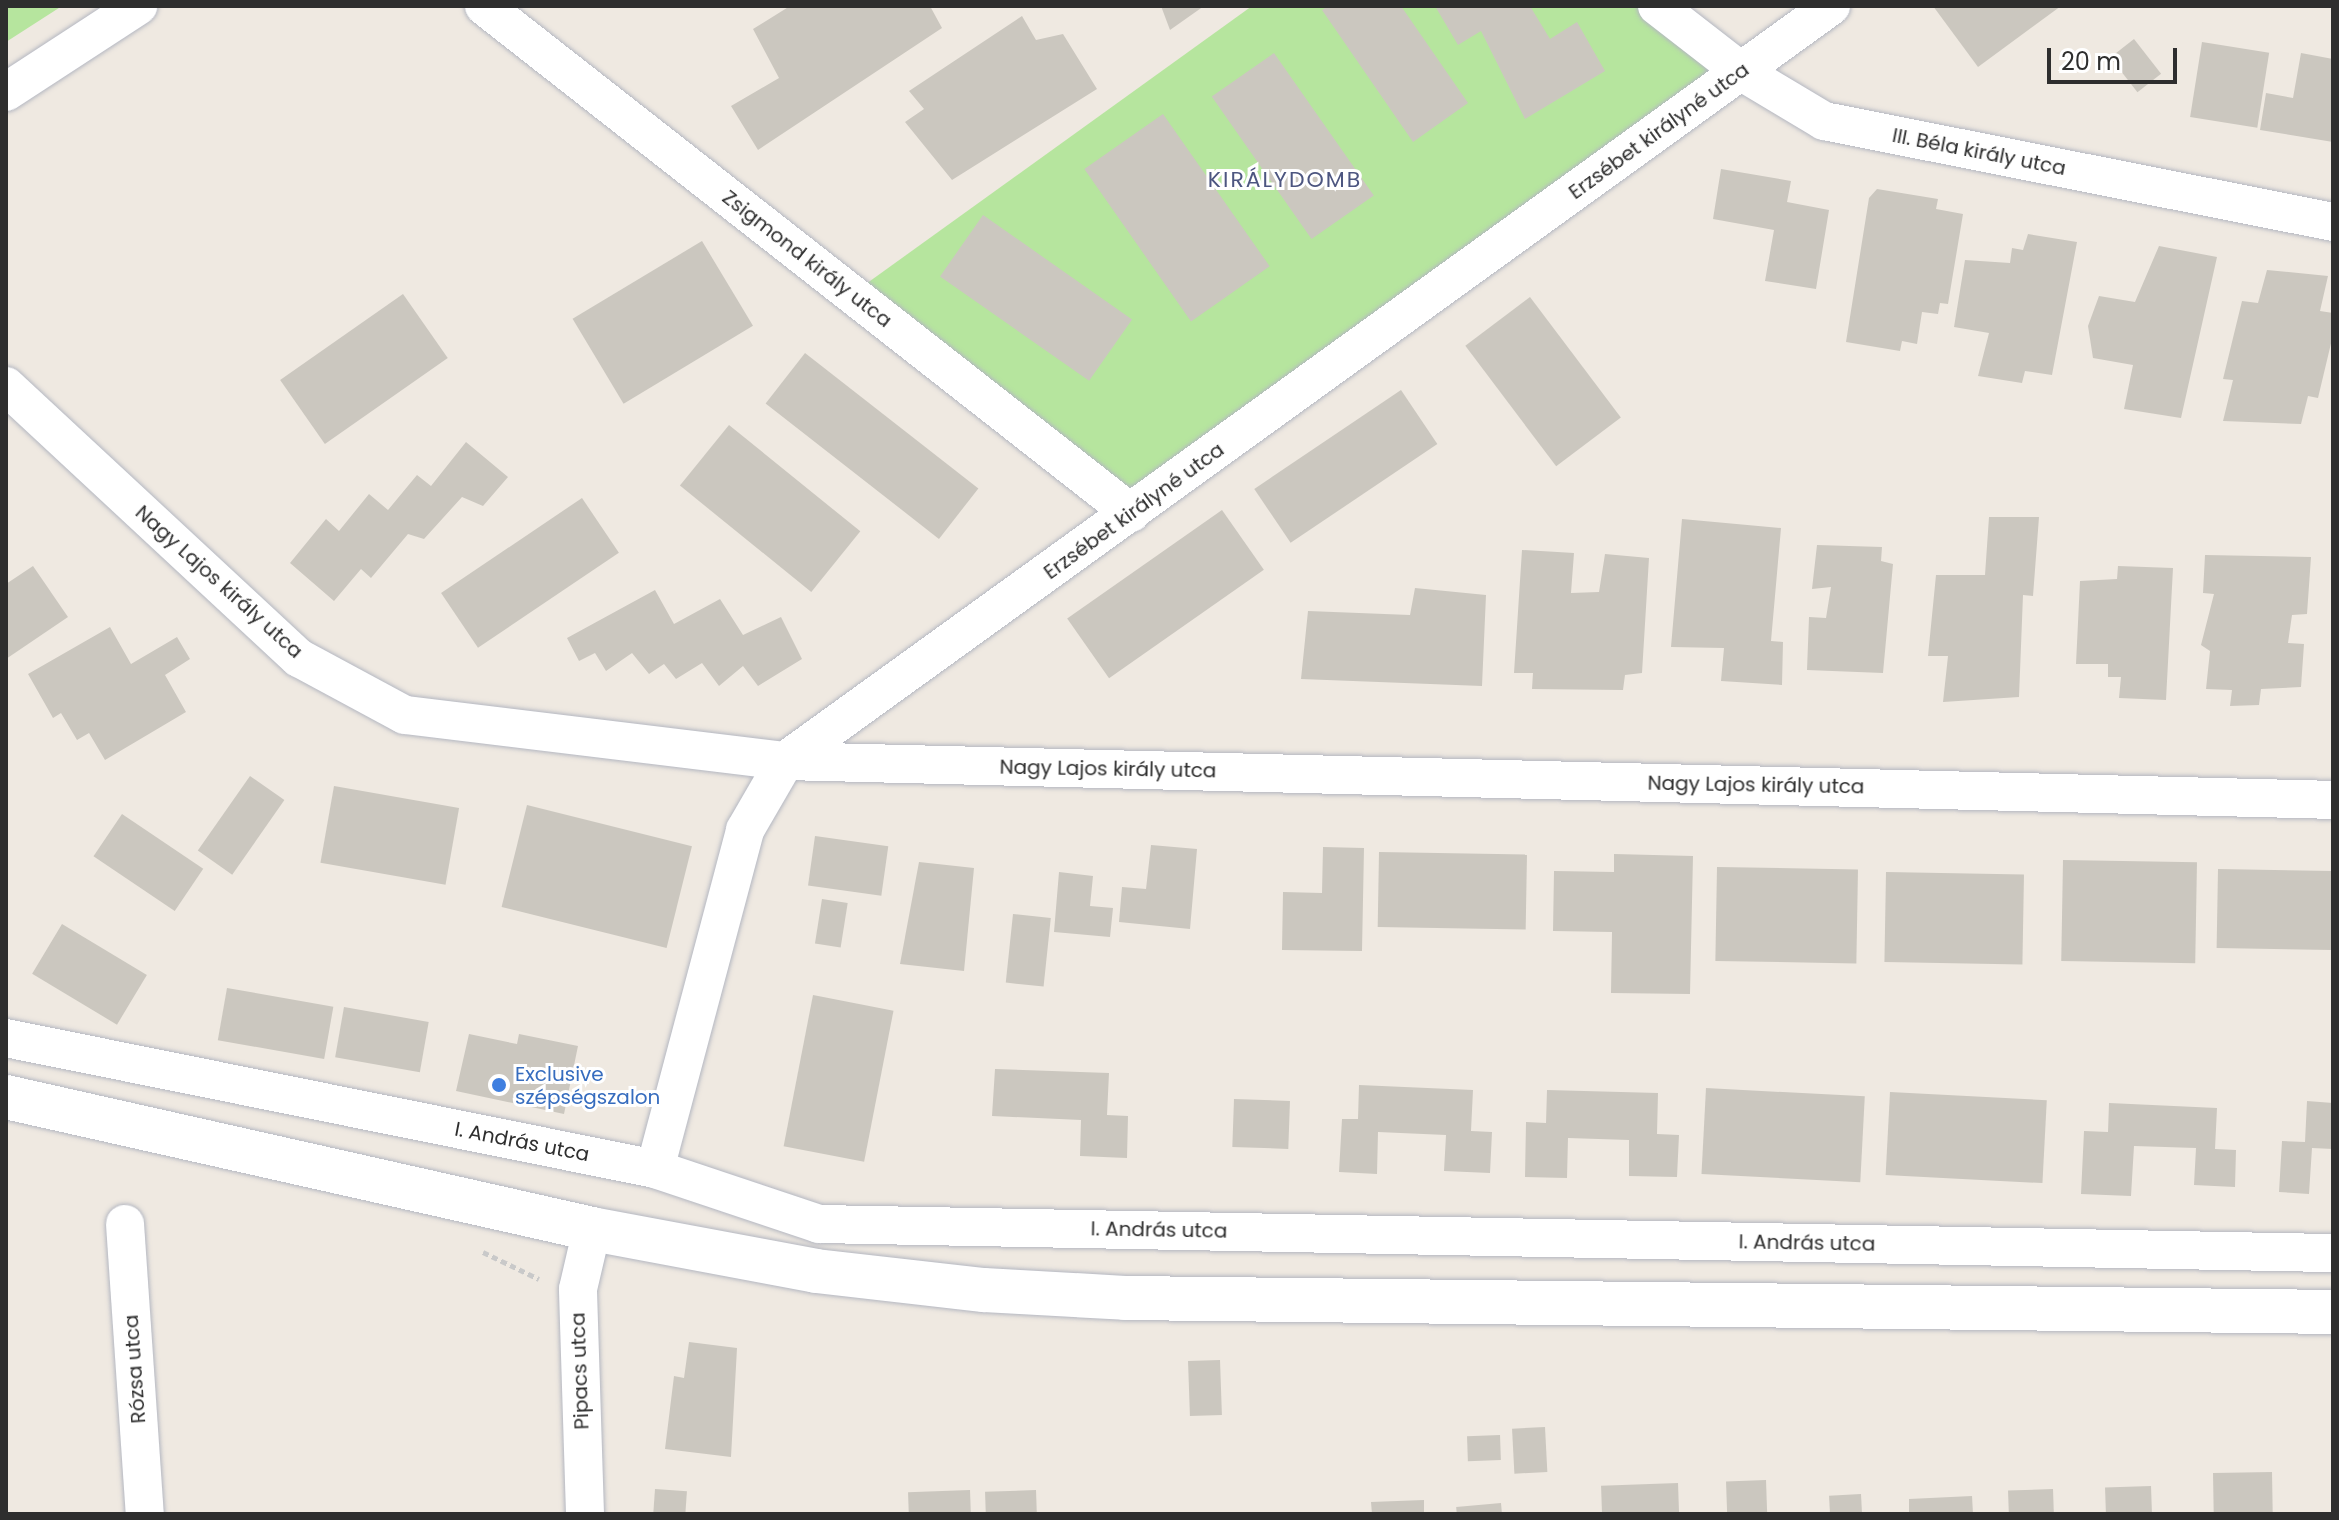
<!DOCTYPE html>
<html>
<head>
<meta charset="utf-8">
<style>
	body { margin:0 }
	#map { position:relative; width:2339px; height:1520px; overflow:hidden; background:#efe9e1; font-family:Poppins,sans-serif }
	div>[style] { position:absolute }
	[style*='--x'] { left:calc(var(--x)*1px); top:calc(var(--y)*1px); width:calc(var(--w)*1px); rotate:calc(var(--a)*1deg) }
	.green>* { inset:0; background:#b6e59e }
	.building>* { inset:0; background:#cbc7bf; transform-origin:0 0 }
	.path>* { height:5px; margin-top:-2.5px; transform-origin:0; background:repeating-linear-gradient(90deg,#c9c9c9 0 6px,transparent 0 10px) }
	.roads { filter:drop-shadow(0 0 2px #b4b7c1) drop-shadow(0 0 2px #b4b7c1) }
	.street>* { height:38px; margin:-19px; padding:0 19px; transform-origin:19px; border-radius:19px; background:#fff }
	.secondary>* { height:44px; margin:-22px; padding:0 22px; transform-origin:22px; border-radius:22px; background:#fff }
	.dots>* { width:22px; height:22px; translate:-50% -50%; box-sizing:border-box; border:4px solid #fff; border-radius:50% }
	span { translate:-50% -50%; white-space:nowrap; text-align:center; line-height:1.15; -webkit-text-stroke:6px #fff; paint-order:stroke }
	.street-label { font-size:20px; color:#2e2e2e }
	.shop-label { font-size:20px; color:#366cbe }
	.left { translate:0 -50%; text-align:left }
	.neighbourhood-label { font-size:22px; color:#4d5680; letter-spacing:2px }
	.frame { position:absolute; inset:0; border:8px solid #2e2e2e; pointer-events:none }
	.scale { position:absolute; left:2047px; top:48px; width:130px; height:36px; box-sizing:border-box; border:4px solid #2e2e2e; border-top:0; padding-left:10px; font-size:24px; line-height:28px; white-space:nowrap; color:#2e2e2e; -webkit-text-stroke:6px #fff; paint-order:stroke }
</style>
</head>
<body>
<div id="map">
	<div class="green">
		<div style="clip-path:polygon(6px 6px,62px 6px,6px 42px)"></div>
		<div style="clip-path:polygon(1252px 6px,1656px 6px,1741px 73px,1131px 513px,852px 294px)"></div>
	</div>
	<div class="building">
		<div style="clip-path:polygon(790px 6px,930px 6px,942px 28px,758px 150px,731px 106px,779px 78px,753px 29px)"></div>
		<div style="clip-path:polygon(1161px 6px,1204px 6px,1170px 30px)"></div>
		<div style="clip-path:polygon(1328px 6px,1401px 6px,1468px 103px,1413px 142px,1322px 10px)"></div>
		<div style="clip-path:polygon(1435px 6px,1530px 6px,1550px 39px,1577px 22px,1605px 71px,1525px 119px,1481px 31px,1458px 45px)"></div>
		<div style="clip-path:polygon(1933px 6px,2061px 6px,1978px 67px)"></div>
		<div style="clip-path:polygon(1022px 16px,1036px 40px,1063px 34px,1097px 89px,952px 180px,905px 122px,924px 109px,909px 91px)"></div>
		<div style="left:2134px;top:39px;width:44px;height:30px;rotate:52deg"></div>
		<div style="left:2202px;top:42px;width:68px;height:76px;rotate:9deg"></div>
		<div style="left:1274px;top:53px;width:174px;height:76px;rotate:55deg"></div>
		<div style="clip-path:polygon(2301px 53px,2333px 59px,2333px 142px,2260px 130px,2266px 93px,2293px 98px)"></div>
		<div style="left:1163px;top:114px;width:186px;height:96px;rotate:55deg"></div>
		<div style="clip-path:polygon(1721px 169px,1791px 181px,1787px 202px,1829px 210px,1816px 289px,1765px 281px,1774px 230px,1713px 219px)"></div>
		<div style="clip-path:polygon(1877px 189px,1938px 199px,1936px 209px,1963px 214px,1948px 304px,1940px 303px,1938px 314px,1922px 312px,1917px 344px,1902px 341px,1900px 351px,1846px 342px,1869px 198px)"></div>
		<div style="left:983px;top:215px;width:182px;height:75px;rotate:35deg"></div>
		<div style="clip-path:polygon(2028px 234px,2077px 242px,2052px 375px,2025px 371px,2022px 383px,1978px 376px,1989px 333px,1954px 327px,1965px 260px,2010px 263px,2012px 248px,2023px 250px)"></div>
		<div style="left:702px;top:241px;width:99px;height:151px;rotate:59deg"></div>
		<div style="clip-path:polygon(2159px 246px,2217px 257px,2181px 418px,2124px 409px,2133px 365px,2093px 358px,2088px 326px,2099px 296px,2135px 302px)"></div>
		<div style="clip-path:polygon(2267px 270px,2328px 276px,2320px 311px,2333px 313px,2333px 335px,2318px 398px,2308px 396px,2301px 424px,2223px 421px,2233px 380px,2223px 379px,2242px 301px,2258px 303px)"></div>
		<div style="left:403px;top:294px;width:78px;height:150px;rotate:55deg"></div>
		<div style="left:1530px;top:297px;width:151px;height:81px;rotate:53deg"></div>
		<div style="left:805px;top:353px;width:220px;height:64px;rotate:38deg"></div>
		<div style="left:1401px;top:390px;width:65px;height:177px;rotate:56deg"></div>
		<div style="left:729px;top:425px;width:169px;height:78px;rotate:39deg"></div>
		<div style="clip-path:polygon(466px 442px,508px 477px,483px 506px,462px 497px,424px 539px,408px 534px,371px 578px,361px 569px,334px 601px,290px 563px,326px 519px,339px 531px,369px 494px,388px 510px,417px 475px,431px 486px)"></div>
		<div style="left:582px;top:498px;width:66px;height:170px;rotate:56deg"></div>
		<div style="left:1222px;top:510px;width:73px;height:189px;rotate:55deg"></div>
		<div style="clip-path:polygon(1989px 517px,2039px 517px,2033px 596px,2023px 595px,2019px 697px,1943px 702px,1948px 656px,1928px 656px,1936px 575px,1985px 575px)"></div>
		<div style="clip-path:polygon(1682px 519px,1781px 528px,1771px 641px,1783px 642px,1782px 685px,1721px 681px,1724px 648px,1671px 647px)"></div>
		<div style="clip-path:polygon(1817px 545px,1882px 547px,1881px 561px,1893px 564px,1883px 673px,1807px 670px,1809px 617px,1826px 618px,1831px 587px,1812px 589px)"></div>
		<div style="clip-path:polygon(1522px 550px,1574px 553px,1571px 593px,1599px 592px,1605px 554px,1649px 558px,1642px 673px,1625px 675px,1623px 690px,1532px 689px,1533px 673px,1514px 673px)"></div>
		<div style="clip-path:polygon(2205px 555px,2311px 557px,2307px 614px,2292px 615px,2288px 643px,2304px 644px,2301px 687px,2261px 689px,2259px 705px,2230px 706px,2232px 690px,2206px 689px,2210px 651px,2201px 645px,2214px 594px,2203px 593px)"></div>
		<div style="clip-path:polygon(33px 566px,68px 617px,6px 659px,6px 584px)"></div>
		<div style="clip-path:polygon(2118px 566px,2173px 568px,2166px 700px,2119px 698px,2121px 677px,2108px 677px,2108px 664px,2076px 664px,2080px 581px,2117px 579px)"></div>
		<div style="clip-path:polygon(1415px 588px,1486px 595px,1482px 686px,1301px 679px,1308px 611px,1410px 615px)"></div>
		<div style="clip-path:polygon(655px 590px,674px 624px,720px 599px,743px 635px,781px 617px,802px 659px,758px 686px,743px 666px,719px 686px,702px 663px,676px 679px,664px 664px,649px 674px,632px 653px,606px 671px,595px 653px,579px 661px,567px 638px)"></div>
		<div style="clip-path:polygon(110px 627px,131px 664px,177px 637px,190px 659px,165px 675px,186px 712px,105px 760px,89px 733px,77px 740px,61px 713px,53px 718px,28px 674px)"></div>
		<div style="left:250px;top:776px;width:42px;height:91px;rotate:35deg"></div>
		<div style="left:334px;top:786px;width:127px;height:78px;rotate:10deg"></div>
		<div style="left:527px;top:805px;width:170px;height:105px;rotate:14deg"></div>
		<div style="left:122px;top:814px;width:98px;height:51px;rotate:34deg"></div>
		<div style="left:815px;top:836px;width:74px;height:50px;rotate:8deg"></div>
		<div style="clip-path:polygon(1151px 845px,1197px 849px,1190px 929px,1119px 922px,1122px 887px,1146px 889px)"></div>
		<div style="clip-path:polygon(1323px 847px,1364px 848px,1362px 951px,1282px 950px,1283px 892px,1322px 893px)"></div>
		<div style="left:1379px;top:852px;width:148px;height:75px;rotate:1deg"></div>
		<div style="clip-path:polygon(1614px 854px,1693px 856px,1690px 994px,1611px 993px,1612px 932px,1553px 931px,1554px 871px,1614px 872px)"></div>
		<div style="left:2063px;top:860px;width:134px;height:101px;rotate:1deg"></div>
		<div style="clip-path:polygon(919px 862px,974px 868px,964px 971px,900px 964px)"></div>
		<div style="left:1717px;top:867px;width:141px;height:94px;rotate:1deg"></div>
		<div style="left:2218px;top:869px;width:115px;height:79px;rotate:1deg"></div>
		<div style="clip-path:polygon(1059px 872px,1093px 876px,1090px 906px,1113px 908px,1110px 937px,1054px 932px)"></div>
		<div style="left:1886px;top:872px;width:138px;height:90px;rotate:1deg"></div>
		<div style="left:822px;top:899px;width:26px;height:45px;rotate:9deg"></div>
		<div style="left:1013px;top:914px;width:38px;height:69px;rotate:6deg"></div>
		<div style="left:62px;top:924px;width:99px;height:58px;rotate:31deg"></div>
		<div style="left:227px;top:988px;width:108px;height:53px;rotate:10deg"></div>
		<div style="left:813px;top:995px;width:82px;height:154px;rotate:11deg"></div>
		<div style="left:344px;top:1007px;width:86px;height:51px;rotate:10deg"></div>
		<div style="clip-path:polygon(469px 1034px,517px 1044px,519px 1034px,578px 1046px,564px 1114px,456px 1091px)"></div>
		<div style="clip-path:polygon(995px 1069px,1109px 1073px,1107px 1115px,1128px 1116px,1127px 1158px,1080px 1156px,1081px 1120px,992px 1116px)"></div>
		<div style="clip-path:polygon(1359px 1085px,1473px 1090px,1471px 1131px,1492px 1132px,1490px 1173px,1444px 1171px,1446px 1135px,1378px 1132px,1377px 1174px,1339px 1172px,1342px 1119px,1358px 1119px)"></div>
		<div style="left:1706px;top:1088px;width:159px;height:86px;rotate:3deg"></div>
		<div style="clip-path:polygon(1547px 1090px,1658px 1093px,1657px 1134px,1679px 1135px,1677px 1177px,1629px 1176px,1629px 1140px,1568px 1138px,1567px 1178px,1525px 1177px,1526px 1122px,1546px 1123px)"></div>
		<div style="left:1890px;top:1092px;width:157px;height:83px;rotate:3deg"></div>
		<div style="left:1234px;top:1099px;width:56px;height:48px;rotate:2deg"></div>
		<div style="clip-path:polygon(2307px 1101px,2333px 1103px,2333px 1149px,2312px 1148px,2309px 1194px,2279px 1192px,2282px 1141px,2305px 1142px)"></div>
		<div style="clip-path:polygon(2109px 1103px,2217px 1108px,2215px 1149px,2236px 1150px,2235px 1187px,2194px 1185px,2196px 1148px,2134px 1146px,2131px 1196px,2081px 1194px,2084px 1131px,2108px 1132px)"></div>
		<div style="clip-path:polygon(689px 1342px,737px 1348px,731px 1457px,665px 1449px,674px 1376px,684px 1378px)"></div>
		<div style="left:1220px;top:1360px;width:55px;height:32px;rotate:88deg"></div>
		<div style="left:1545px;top:1427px;width:45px;height:33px;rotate:87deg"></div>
		<div style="left:1500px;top:1435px;width:25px;height:33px;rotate:88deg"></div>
		<div style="left:2272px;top:1472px;width:42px;height:59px;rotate:89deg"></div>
		<div style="left:1766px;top:1480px;width:34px;height:40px;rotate:88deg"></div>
		<div style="left:1678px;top:1483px;width:31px;height:77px;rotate:88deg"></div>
		<div style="left:2151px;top:1486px;width:28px;height:46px;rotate:88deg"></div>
		<div style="left:655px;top:1489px;width:32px;height:25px;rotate:4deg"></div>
		<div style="left:2053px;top:1489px;width:25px;height:45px;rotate:88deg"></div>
		<div style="left:970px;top:1490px;width:24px;height:62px;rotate:88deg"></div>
		<div style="left:1036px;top:1490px;width:24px;height:51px;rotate:88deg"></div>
		<div style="left:1861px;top:1494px;width:20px;height:32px;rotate:87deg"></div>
		<div style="clip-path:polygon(1972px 1496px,1973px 1514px,1909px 1514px,1909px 1499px)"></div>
		<div style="clip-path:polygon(1424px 1500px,1424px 1514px,1372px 1514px,1371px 1502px)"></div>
		<div style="left:1501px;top:1503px;width:11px;height:45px;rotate:85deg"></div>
	</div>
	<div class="path">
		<div style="--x:483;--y:1252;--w:62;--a:25.7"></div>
	</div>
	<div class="roads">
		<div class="street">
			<div style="--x:484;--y:6;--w:822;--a:38.08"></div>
			<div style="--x:1657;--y:6;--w:108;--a:37.8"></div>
			<div style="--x:1742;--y:72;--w:96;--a:30.9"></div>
			<div style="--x:1824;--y:121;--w:519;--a:11.22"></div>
			<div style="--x:6;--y:92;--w:158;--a:-33.1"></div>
			<div style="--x:6;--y:386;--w:400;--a:42.9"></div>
			<div style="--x:299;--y:658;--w:120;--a:28.3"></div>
			<div style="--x:405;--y:715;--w:383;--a:6.9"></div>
			<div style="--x:785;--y:761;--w:1548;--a:1.44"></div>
			<div style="--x:6;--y:1038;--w:662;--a:11.41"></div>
			<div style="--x:655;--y:1169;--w:173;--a:18.5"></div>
			<div style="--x:819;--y:1224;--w:1514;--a:1.1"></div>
			<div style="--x:655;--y:1169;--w:351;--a:-75.1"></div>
			<div style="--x:745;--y:830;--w:80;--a:-59.9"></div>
			<div style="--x:785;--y:761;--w:1290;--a:-35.82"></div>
			<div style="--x:125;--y:1224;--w:291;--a:86.1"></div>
			<div style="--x:585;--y:1514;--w:225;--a:-91.8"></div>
			<div style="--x:578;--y:1289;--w:62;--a:-76.9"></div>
		</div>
		<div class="secondary">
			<div style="--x:6;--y:1097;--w:601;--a:12.69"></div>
			<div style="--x:592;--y:1229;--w:228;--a:10.6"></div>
			<div style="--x:816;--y:1271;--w:169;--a:6.5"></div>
			<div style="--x:984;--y:1290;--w:141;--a:3.2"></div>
			<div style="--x:1125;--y:1298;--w:1208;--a:0.66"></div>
		</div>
	</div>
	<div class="dots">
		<div style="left:499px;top:1085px;background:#3f7fe0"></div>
	</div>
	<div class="street-label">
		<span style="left:1659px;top:131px;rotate:-36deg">Erzsébet királyné utca</span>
		<span style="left:1979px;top:152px;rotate:11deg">III. Béla király utca</span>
		<span style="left:807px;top:259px;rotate:38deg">Zsigmond király utca</span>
		<span style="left:1134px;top:511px;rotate:-36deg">Erzsébet királyné utca</span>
		<span style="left:219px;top:582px;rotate:42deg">Nagy Lajos király utca</span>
		<span style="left:1108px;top:769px;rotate:1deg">Nagy Lajos király utca</span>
		<span style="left:1756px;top:785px;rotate:1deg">Nagy Lajos király utca</span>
		<span style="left:522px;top:1142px;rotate:11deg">I. András utca</span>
		<span style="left:1159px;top:1230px;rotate:1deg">I. András utca</span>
		<span style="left:1807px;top:1243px;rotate:1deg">I. András utca</span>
		<span style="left:135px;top:1369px;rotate:-94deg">Rózsa utca</span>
		<span style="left:580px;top:1371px;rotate:-92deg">Pipacs utca</span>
	</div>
	<div class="shop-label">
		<span class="left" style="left:515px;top:1086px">Exclusive<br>szépségszalon</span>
	</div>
	<div class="neighbourhood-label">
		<span style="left:1285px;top:180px">KIRÁLYDOMB</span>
	</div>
	<div class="frame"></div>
	<div class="scale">20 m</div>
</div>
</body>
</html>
